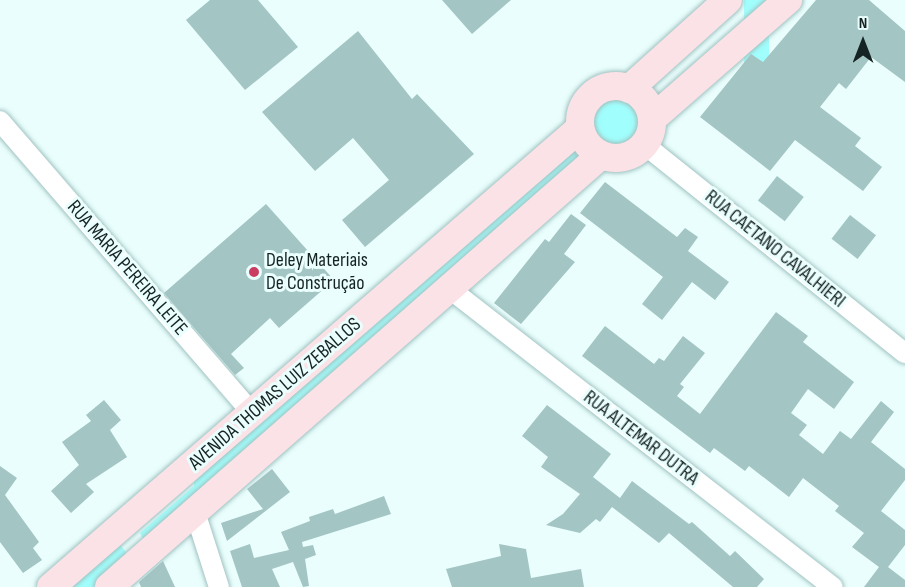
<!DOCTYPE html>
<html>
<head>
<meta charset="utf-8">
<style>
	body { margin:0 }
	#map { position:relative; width:905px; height:587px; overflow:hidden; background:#e9fefd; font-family:"Sofia Sans Condensed",sans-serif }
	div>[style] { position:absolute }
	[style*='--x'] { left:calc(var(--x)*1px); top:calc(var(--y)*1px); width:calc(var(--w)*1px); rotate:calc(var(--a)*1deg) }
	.green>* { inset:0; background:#a0fefc; transform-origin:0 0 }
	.round { border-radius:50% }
	.building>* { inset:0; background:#a3c5c4; transform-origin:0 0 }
	.roads { filter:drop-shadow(0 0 2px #a0c2c1) drop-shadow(0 0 2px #a0c2c1) }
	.street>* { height:20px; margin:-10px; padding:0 10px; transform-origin:10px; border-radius:10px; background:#fff }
	.secondary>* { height:28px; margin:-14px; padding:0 14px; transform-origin:14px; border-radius:14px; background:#fbe2e6 }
	.secondary>.ring { margin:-14px; padding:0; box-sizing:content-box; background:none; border:28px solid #fbe2e6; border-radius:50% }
	.dots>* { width:16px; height:16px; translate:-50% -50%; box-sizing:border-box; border:3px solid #e9fefd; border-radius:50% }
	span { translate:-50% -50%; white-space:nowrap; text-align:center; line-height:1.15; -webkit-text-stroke:6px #e9fefd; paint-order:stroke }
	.street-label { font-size:20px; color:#162323 }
	.poi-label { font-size:20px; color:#162323 }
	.left { translate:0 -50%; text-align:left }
	.north { position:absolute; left:833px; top:12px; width:60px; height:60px; -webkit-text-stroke:4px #e9fefd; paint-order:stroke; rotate:0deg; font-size:16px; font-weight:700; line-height:24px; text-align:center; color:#162323 }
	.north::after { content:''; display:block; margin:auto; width:21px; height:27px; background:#162323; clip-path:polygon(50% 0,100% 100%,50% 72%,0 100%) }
</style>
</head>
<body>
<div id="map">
	<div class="green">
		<div style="left:744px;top:0;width:25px;height:131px"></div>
		<div class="round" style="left:587px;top:94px;width:56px;height:56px"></div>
		<div style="clip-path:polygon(573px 148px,582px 159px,144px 541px,140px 533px,194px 486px,194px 476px)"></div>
		<div style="clip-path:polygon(118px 542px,129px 556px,93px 587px,66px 587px)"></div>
	</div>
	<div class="building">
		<div style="clip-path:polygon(210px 0,258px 0,298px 47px,245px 90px,186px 20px)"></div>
		<div style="clip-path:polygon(442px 0,511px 0,472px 34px)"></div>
		<div style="clip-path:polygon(816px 0,869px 0,905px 31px,905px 82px,871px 57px,846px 89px,839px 83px,820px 107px,861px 138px,855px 146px,882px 167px,863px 191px,795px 140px,770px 171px,700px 117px,751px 54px,763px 62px)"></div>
		<div style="clip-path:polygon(358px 31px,412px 99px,417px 94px,474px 154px,365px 247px,342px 220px,389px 180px,353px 138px,315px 171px,262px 112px)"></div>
		<div style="left:777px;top:176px;width:34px;height:31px;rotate:38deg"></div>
		<div style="clip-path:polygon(605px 182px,677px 237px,685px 228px,698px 237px,688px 251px,729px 282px,715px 300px,692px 282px,662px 320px,642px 304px,663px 277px,580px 213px)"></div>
		<div style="clip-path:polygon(266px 204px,334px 280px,279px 328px,270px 318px,231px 354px,244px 368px,235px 375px,164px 293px)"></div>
		<div style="clip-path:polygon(571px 214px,586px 225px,564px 254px,575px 262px,521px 324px,494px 303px,545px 239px,549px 242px)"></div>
		<div style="left:850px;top:215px;width:33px;height:30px;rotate:38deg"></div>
		<div style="clip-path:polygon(776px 312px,808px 336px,803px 342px,854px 382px,834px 409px,808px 389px,791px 413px,807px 425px,799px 435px,823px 454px,840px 431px,851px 439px,881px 401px,894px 412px,871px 442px,905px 469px,905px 480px,881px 511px,905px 530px,905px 545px,888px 567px,905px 580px,905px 587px,864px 587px,879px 567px,852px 547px,864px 533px,835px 511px,839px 506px,803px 478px,789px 497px,749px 466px,745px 471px,714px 448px,710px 453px,582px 356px,605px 326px,654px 364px,659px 358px,664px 361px,683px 336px,705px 353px,680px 384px,684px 387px,677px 396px,700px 414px)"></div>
		<div style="clip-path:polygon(104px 400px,121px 420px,110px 430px,127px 457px,86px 484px,94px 492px,71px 513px,51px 491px,79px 465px,62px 442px,91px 421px,86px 415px)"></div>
		<div style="clip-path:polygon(547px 405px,611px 454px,593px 477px,620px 498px,632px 481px,689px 524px,692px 522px,730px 556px,735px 551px,764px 579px,757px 587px,733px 587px,669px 533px,659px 543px,612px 507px,600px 522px,596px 519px,580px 533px,546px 525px,563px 514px,580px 494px,541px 467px,548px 457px,522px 436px)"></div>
		<div style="clip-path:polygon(0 466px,17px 478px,5px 495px,39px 542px,33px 548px,42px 560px,23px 573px,0 542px)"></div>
		<div style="clip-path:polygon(272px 469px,290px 492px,227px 541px,221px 523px,263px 509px,247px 489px)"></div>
		<div style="clip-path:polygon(384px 496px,391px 514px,302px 542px,303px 547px,313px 545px,316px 555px,305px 559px,309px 586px,303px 587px,293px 562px,272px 569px,280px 587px,242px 587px,230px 551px,250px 544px,254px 558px,289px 550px,281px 532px,310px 521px,309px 517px,333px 509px,335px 514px)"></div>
		<div style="clip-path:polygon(499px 544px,526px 549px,531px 578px,581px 569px,584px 587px,452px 587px,446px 569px,501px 556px)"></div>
		<div style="clip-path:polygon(163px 561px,175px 587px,141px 587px,139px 582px)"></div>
	</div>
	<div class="roads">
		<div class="street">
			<div style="--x:0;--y:121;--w:387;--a:49.2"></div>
			<div style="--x:645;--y:145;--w:333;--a:38.7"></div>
			<div style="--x:450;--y:289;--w:485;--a:37.9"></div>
			<div style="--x:195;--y:512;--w:79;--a:72.3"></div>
		</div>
		<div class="secondary">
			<div class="ring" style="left:580px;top:86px;width:44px;height:44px"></div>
			<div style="--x:629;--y:89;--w:133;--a:-42"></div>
			<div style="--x:652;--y:119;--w:181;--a:-41.2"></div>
			<div style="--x:51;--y:587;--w:699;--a:-40.94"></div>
			<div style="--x:109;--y:587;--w:653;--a:-41.28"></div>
		</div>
	</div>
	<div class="dots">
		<div style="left:254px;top:272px;background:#cb3c62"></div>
	</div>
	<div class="street-label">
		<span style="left:775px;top:249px;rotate:39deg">RUA CAETANO CAVALHIERI</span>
		<span style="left:127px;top:268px;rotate:49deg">RUA MARIA PEREIRA LEITE</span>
		<span style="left:275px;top:394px;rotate:-41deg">AVENIDA THOMAS LUIZ ZEBALLOS</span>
		<span style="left:641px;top:438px;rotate:38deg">RUA ALTEMAR DUTRA</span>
	</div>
	<div class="poi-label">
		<span class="left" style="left:266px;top:272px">Deley Materiais<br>De Construção</span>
	</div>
	<div class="north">N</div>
</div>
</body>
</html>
